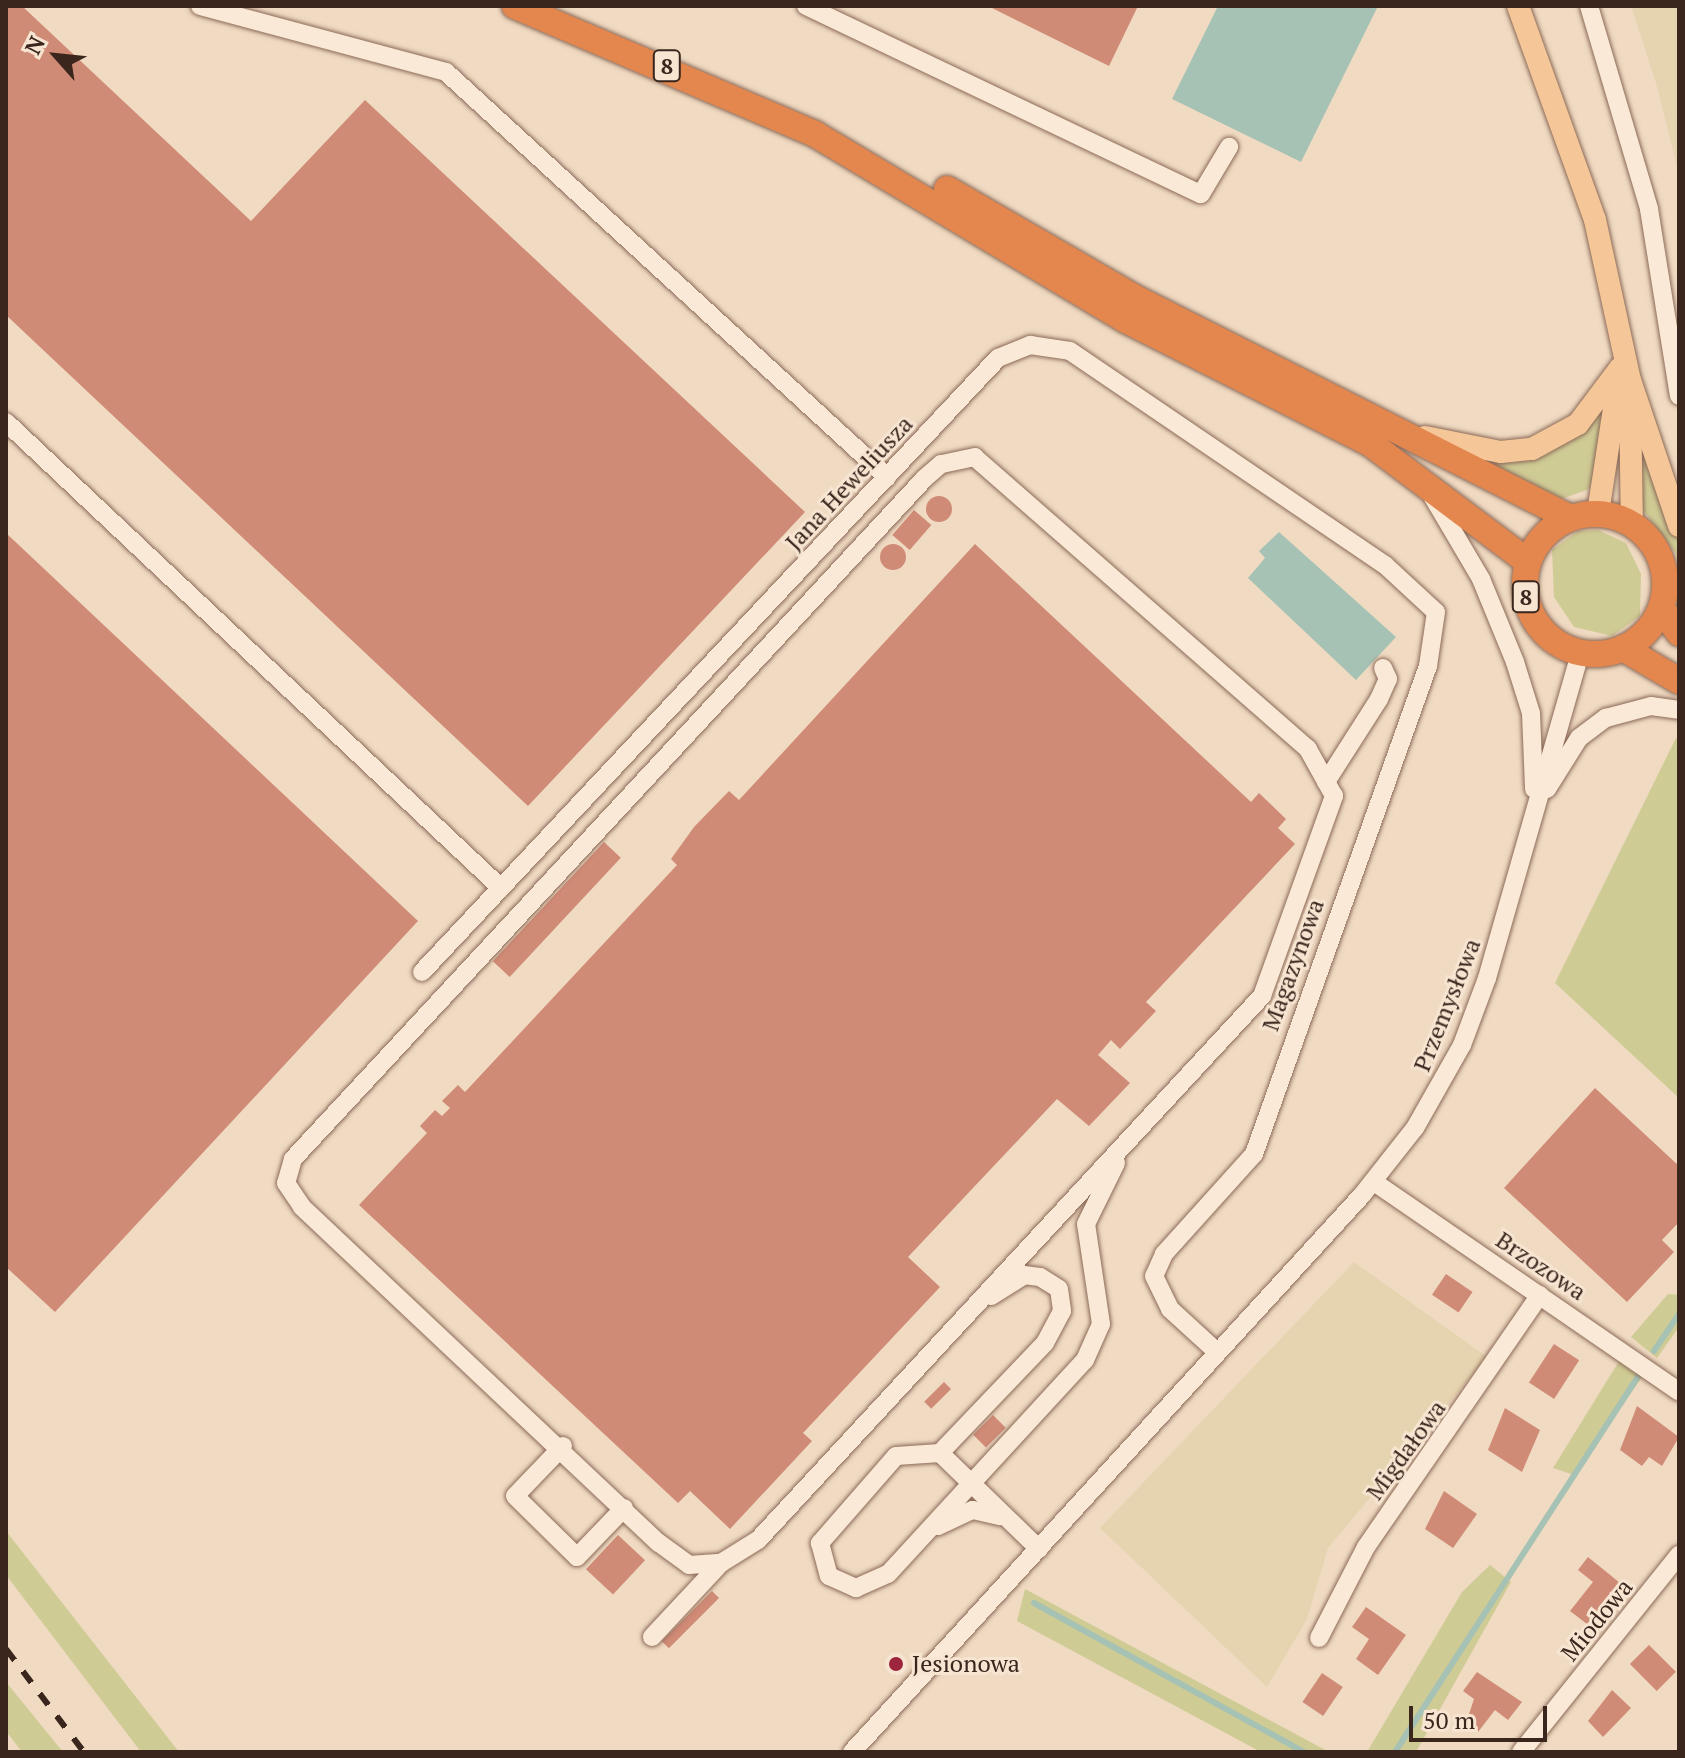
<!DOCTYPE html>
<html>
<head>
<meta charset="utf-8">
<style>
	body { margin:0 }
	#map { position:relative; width:1685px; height:1758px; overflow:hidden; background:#f0dac2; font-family:"PT Serif",serif }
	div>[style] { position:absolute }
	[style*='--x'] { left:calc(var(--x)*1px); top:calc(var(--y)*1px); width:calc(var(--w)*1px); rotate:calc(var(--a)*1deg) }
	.farmland>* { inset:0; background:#e6d3af }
	.green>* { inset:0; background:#cfcb95 }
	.water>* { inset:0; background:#a5c2b4 }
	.stream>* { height:6px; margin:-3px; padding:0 3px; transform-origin:3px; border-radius:3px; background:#a5c2b4 }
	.building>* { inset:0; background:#d08b76; transform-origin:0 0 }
	.round { border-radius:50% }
	.roads { filter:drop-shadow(0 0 2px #8b6a58) drop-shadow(0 0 2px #8b6a58) }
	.minor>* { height:18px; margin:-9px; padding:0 9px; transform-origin:9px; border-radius:9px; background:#fae9d6 }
	.major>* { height:22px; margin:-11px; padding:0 11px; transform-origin:11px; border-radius:11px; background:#f5c798 }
	.highway>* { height:26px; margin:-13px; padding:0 13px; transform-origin:13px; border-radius:13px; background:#e3874f }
	.highway>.ring { margin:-13px; padding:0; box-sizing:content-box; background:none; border:26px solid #e3874f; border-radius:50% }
	.rail>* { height:6px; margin-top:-3px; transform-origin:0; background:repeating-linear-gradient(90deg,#3a261d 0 14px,transparent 0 28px) }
	.dots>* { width:22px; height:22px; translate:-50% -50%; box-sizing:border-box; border:4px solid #f7e5d2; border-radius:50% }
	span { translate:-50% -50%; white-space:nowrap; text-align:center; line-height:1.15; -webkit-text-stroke:6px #f7e5d2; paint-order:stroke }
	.shield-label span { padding:2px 6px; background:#f7e5d2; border:2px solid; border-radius:6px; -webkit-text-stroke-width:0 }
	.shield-label { font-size:22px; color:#3a261d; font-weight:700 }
	.street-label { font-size:24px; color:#3a261d }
	.poi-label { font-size:24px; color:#3a261d }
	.left { translate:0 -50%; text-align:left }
	.frame { position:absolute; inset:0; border:8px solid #3a261d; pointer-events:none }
	.north { position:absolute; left:16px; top:16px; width:80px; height:80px; -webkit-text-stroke:6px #f7e5d2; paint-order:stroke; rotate:297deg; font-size:22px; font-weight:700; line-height:32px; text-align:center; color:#3a261d }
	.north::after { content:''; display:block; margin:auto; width:28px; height:36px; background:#3a261d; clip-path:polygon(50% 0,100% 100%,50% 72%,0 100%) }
	.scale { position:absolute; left:1409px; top:1706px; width:138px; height:36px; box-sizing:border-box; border:4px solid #3a261d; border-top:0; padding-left:10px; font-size:24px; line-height:28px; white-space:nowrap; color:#3a261d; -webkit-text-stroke:6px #f7e5d2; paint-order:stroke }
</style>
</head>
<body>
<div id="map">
	<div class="farmland">
		<div style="clip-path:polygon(1631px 6px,1679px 6px,1679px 174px,1656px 83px)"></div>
		<div style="clip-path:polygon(1354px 1262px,1487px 1357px,1328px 1548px,1307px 1619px,1267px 1687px,1100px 1528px)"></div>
	</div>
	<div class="green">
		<div style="clip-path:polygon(1604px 408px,1596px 482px,1587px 490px,1558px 500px,1485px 462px,1546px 455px)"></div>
		<div style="clip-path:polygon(1640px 432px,1679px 541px,1679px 608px,1676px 554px,1640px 506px)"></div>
		<div style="clip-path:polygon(1598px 530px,1626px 543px,1641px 574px,1640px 616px,1612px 636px,1574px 627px,1554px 597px,1552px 550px,1578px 531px)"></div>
		<div style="clip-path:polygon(1676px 738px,1679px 741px,1679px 1098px,1555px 983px)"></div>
		<div style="clip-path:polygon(1668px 1294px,1679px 1295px,1679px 1327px,1657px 1358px,1631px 1337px)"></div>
		<div style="clip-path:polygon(1621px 1358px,1645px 1373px,1574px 1475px,1553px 1468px)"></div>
		<div style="clip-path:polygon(6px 1531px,179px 1752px,141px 1752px,6px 1575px)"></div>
		<div style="clip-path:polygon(1490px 1565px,1511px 1582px,1416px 1752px,1367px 1752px,1462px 1592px)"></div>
		<div style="clip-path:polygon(1025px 1589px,1329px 1752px,1261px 1752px,1017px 1621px)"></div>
		<div style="clip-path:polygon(6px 1682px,63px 1752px,22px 1752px,6px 1731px)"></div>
	</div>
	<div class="water">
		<div style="clip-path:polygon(1218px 6px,1378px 6px,1301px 162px,1172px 99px)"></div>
		<div style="clip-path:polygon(1279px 532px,1396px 637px,1356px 680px,1248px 578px,1265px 558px,1259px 551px)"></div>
	</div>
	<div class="stream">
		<div style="--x:1654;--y:1351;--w:45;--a:-56"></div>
		<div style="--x:1034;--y:1603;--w:308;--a:28.9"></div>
		<div style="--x:1395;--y:1752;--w:449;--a:-57.1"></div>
	</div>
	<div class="building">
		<div style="clip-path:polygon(6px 6px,22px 6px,251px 221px,365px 100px,805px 512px,528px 806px,6px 315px)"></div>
		<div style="clip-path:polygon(988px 6px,1138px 6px,1109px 66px)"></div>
		<div class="round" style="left:926px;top:496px;width:26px;height:26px"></div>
		<div style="left:914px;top:510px;width:23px;height:33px;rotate:41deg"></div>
		<div style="clip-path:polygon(6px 533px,418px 921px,55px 1312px,6px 1267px)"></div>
		<div style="clip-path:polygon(975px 544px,1251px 802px,1259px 793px,1286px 819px,1278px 828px,1295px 844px,1146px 1002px,1156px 1011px,1120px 1049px,1111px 1040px,1098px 1055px,1130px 1083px,1089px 1126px,1057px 1099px,908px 1257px,940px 1287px,803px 1433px,812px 1441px,730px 1529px,690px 1491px,678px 1503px,359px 1205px,427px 1133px,420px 1126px,435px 1110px,442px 1116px,450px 1108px,442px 1101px,458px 1085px,465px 1092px,677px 865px,671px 859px,694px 827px,729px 791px,739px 800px)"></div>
		<div class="round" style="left:880px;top:544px;width:26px;height:26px"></div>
		<div style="left:604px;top:842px;width:23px;height:163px;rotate:43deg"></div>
		<div style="clip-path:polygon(1595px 1088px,1679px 1166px,1679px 1222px,1662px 1240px,1674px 1252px,1627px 1302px,1504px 1188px)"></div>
		<div style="left:1446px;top:1274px;width:32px;height:25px;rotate:34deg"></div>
		<div style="left:1554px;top:1344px;width:30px;height:46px;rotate:33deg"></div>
		<div style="left:944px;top:1382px;width:10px;height:28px;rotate:45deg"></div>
		<div style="clip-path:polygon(1637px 1406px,1679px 1437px,1662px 1466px,1649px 1457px,1642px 1466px,1620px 1450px)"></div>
		<div style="clip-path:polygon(1505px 1408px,1540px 1430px,1522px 1472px,1488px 1450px)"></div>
		<div style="left:993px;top:1415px;width:18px;height:28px;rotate:45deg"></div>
		<div style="clip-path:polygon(1444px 1491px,1477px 1514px,1453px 1548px,1425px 1529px)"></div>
		<div style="left:618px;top:1535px;width:37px;height:47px;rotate:43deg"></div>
		<div style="clip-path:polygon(1588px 1557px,1620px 1583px,1587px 1624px,1570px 1611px,1593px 1582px,1578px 1570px)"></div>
		<div style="left:712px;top:1591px;width:10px;height:71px;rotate:45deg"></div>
		<div style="clip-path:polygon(1366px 1607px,1406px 1635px,1378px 1675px,1356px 1659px,1369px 1639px,1352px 1627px)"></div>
		<div style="left:1649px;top:1645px;width:38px;height:27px;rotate:45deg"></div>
		<div style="clip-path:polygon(1477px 1672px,1522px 1702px,1508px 1720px,1495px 1710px,1478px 1732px,1466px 1723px,1474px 1699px,1463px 1691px)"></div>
		<div style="left:1322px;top:1673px;width:25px;height:35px;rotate:34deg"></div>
		<div style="clip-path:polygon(1612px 1690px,1631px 1708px,1603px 1737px,1588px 1721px)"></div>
	</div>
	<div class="roads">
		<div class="minor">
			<div style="--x:200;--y:6;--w:255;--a:15"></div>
			<div style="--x:446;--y:72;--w:599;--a:42.56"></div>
			<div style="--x:806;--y:6;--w:437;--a:25.5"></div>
			<div style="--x:1201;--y:194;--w:55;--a:-59.2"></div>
			<div style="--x:1589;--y:6;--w:212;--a:73.5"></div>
			<div style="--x:1649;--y:209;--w:189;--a:80.9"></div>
			<div style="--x:6;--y:422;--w:680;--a:43.27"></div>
			<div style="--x:1431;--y:494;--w:99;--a:59.5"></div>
			<div style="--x:1481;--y:579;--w:90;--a:67.7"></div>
			<div style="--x:1515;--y:662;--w:53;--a:72.6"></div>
			<div style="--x:1531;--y:713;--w:76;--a:87.7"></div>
			<div style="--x:1326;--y:782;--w:98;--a:-57.4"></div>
			<div style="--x:1379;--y:699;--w:22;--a:-66"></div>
			<div style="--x:1388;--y:679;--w:12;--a:-114"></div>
			<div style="--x:1547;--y:789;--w:60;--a:-57.9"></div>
			<div style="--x:1579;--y:738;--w:34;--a:-37"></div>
			<div style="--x:1606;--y:718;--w:47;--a:-14.9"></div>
			<div style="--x:1651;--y:706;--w:28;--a:8"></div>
			<div style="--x:422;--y:972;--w:842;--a:-46.83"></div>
			<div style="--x:998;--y:358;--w:35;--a:-22"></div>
			<div style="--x:1030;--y:345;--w:40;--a:8.5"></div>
			<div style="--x:1070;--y:351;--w:381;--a:34.2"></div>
			<div style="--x:1385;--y:565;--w:69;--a:42.7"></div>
			<div style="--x:1436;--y:612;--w:55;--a:98.4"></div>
			<div style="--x:1428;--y:666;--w:518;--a:109.62"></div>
			<div style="--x:1254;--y:1154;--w:135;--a:132"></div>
			<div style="--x:1164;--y:1254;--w:24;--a:114"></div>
			<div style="--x:1154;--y:1276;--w:37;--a:64"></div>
			<div style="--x:1170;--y:1309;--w:64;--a:42.5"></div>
			<div style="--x:1374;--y:1182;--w:370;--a:34.5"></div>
			<div style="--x:991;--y:1296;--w:39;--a:-32"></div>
			<div style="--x:1024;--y:1275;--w:16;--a:7"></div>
			<div style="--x:1040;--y:1277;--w:22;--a:32"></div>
			<div style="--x:1059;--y:1289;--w:22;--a:82"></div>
			<div style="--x:1062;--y:1311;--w:36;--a:118"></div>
			<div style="--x:1045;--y:1343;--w:152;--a:133.7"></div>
			<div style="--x:940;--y:1453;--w:44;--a:176.1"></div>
			<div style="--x:896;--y:1456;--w:116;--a:131.1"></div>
			<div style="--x:820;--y:1543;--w:34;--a:75"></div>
			<div style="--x:829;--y:1576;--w:30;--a:24"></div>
			<div style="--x:856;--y:1588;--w:35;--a:-24"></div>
			<div style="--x:888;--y:1574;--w:291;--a:-47.4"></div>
			<div style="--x:1085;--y:1360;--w:39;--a:-66"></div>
			<div style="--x:1101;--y:1324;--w:101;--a:-98.5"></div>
			<div style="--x:1086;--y:1224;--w:68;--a:-63.8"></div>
			<div style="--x:563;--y:1446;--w:69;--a:133.8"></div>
			<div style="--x:515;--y:1496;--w:87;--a:44.5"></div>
			<div style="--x:577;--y:1557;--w:68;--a:-46.2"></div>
			<div style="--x:940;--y:1453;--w:138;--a:44.1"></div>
			<div style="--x:938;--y:1526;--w:38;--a:-25"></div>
			<div style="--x:973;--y:1510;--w:28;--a:13"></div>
			<div style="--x:652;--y:1637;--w:101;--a:-47"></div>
			<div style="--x:721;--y:1563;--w:44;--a:-31.9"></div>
			<div style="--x:758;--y:1540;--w:742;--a:-47.19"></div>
			<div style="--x:1262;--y:996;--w:213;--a:-70.2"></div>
			<div style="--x:1334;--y:796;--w:54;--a:-119"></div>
			<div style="--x:1308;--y:749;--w:443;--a:-138.8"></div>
			<div style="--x:975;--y:457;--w:35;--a:168"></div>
			<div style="--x:941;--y:464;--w:23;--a:139"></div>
			<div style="--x:924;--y:479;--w:928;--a:132.86"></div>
			<div style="--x:293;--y:1159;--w:25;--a:106"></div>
			<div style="--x:286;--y:1183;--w:29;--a:56"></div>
			<div style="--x:302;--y:1207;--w:490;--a:43.3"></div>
			<div style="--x:659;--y:1543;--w:37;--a:36"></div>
			<div style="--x:689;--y:1565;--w:32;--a:-4"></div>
			<div style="--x:1319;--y:1638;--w:102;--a:-62.7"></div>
			<div style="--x:1366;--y:1547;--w:306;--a:-55.4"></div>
			<div style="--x:852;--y:1752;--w:755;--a:-47.52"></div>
			<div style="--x:1362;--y:1195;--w:85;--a:-51.7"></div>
			<div style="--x:1415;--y:1128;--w:95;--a:-60.5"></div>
			<div style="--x:1462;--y:1045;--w:72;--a:-69.5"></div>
			<div style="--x:1487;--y:978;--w:338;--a:-74"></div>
			<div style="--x:1521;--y:1752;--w:253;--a:-51.3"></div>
		</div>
		<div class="major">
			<div style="--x:1518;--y:6;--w:227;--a:70.2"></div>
			<div style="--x:1595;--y:220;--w:164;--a:77.7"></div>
			<div style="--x:1630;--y:380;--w:154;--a:71.4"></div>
			<div style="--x:1630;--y:401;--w:123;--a:89.1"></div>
			<div style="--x:1425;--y:437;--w:77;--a:11.2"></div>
			<div style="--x:1501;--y:452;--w:31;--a:-6"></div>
			<div style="--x:1532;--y:449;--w:52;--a:-28.5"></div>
			<div style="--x:1578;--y:424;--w:70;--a:-53.1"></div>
			<div style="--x:1598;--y:513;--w:146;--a:-81.3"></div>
		</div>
		<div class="highway">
			<div style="--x:515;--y:6;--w:326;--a:23.1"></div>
			<div style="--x:815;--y:134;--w:362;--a:30.9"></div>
			<div style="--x:1126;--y:320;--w:275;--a:26.8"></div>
			<div style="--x:1371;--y:444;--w:196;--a:36.9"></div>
			<div style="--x:947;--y:189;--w:220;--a:30.1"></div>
			<div style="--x:1137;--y:299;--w:485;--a:26.8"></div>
			<div class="ring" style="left:1525px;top:514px;width:114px;height:114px"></div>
			<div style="--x:1661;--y:608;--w:31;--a:54"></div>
			<div style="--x:1623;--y:648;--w:65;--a:30.5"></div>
		</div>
	</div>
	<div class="rail">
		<div style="--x:6;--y:1649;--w:129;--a:52.9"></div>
	</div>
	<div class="dots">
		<div style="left:896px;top:1664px;background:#9d253c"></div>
	</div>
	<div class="shield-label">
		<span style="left:667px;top:66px">8</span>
		<span style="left:1526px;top:597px">8</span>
	</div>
	<div class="street-label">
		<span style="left:849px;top:483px;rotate:-47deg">Jana Heweliusza</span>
		<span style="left:1293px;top:965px;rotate:-70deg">Magazynowa</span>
		<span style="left:1447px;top:1005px;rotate:-68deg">Przemysłowa</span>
		<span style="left:1541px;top:1266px;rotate:34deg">Brzozowa</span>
		<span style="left:1406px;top:1450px;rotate:-54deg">Migdałowa</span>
		<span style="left:1597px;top:1620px;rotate:-51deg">Miodowa</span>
	</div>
	<div class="poi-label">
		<span class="left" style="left:912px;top:1664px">Jesionowa</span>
	</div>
	<div class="frame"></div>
	<div class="north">N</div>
	<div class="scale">50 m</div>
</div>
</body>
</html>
